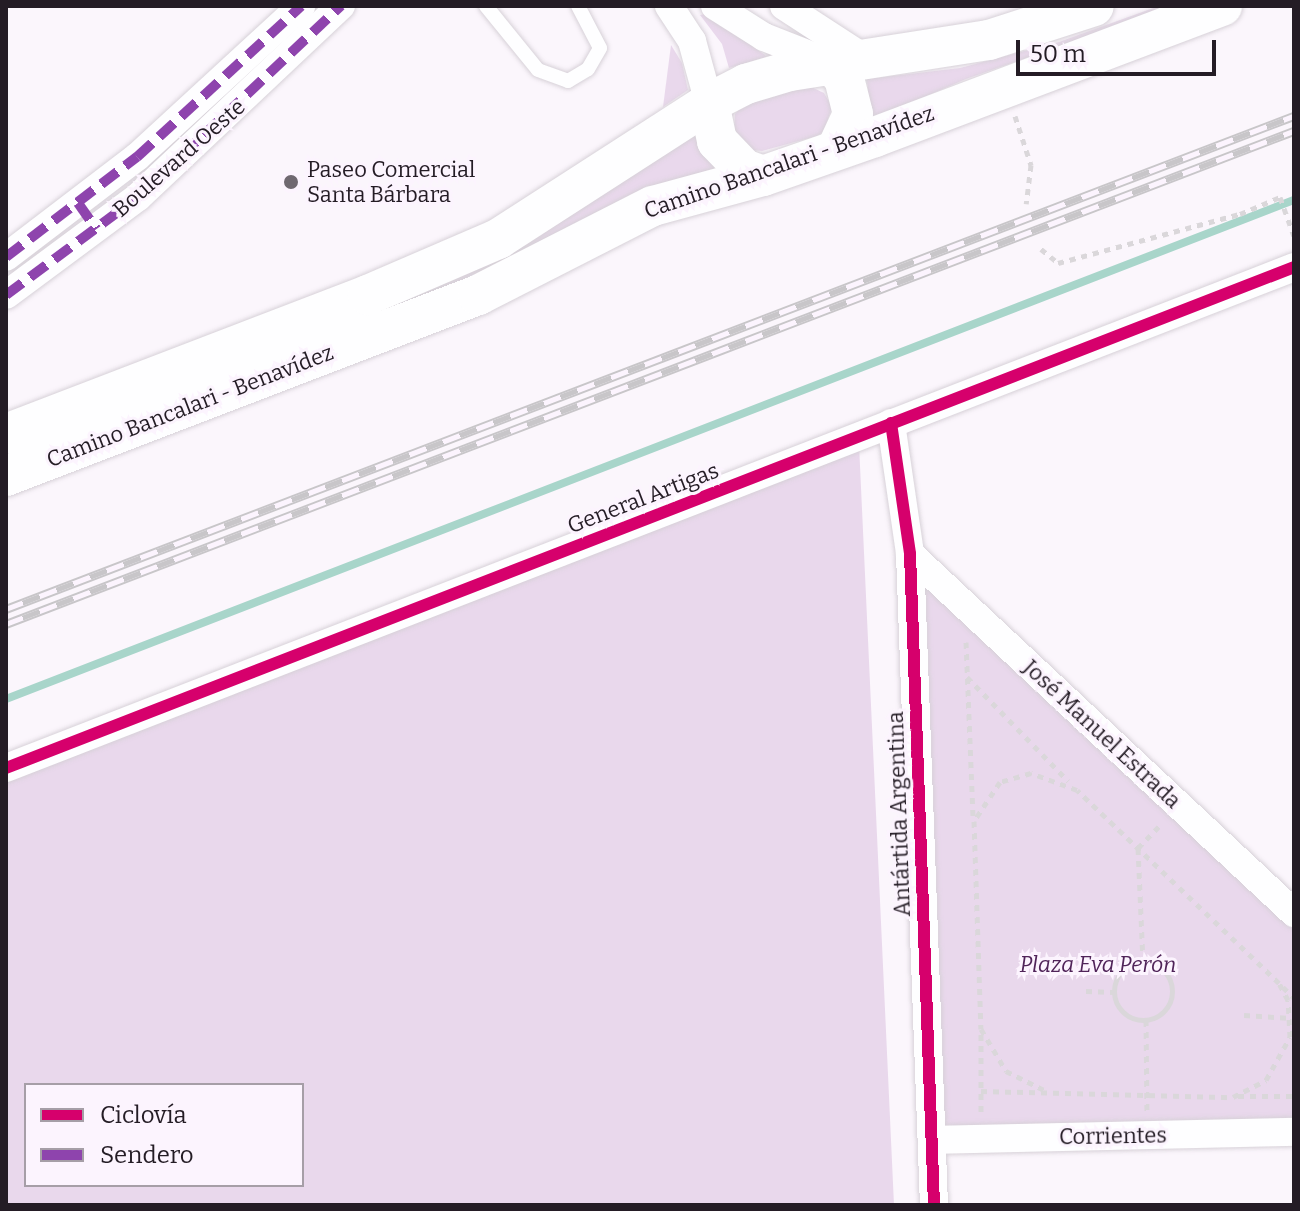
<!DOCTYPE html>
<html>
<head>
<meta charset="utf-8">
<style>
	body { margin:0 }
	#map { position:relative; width:1300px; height:1211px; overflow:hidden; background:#fbf6fc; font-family:Bitter,serif }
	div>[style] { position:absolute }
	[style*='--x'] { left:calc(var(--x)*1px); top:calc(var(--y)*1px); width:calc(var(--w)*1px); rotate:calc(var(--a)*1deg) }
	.green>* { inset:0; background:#e9d8ec }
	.stream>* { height:8px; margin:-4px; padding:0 4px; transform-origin:4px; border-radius:4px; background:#a8d5ca }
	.path>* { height:5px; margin-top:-2.5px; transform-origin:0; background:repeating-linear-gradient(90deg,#dad7da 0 6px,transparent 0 12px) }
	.path>.ring { margin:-2.5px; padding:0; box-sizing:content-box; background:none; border:5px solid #dad7da; border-radius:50% }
	.roads { filter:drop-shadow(0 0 2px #d7d1d8) drop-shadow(0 0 2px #d7d1d8) }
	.lane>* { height:14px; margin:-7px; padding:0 7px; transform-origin:7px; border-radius:7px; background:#fefeff }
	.street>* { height:28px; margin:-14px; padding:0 14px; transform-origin:14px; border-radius:14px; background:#fefeff }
	.secondary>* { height:40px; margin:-20px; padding:0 20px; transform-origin:20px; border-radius:20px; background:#fefeff }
	.rail>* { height:9px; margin-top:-4.5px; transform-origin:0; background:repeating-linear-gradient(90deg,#fcf4fe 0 18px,#c8c6c9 0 36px); box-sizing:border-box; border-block:2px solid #c8c6c9 }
	.quiet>* { height:10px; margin-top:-5px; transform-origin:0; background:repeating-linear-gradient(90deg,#8e44ad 0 20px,transparent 0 30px) }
	.cycleway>* { height:12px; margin:-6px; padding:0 6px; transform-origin:6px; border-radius:6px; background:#d6006c }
	.dots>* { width:22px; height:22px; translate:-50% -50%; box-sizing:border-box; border:4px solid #fcf4fe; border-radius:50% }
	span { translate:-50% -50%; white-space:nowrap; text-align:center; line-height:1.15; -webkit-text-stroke:6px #fcf4fe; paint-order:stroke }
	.street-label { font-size:22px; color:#241c25 }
	.poi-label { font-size:22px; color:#241c25 }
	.left { translate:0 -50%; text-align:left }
	.park-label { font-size:22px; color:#502459; font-style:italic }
	.frame { position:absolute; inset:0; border:8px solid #241c25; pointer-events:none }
	.legend { position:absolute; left:24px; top:1083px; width:280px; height:104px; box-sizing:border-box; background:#fcf4fe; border:2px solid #a69ea7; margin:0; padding:10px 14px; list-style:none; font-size:24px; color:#241c25 }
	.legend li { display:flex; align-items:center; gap:16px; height:40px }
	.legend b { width:40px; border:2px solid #a69ea7 }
	.scale { position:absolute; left:1016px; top:40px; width:200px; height:36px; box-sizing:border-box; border:4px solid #241c25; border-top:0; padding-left:10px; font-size:24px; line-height:28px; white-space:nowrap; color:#241c25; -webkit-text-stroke:6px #fcf4fe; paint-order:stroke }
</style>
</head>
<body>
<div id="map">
	<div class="green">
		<div style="clip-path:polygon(1159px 6px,1175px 6px,966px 79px,878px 117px,870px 115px,867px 79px,960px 68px,1059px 42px)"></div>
		<div style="clip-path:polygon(705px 14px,765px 55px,766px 57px,729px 68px,722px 44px,700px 15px)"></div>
		<div style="clip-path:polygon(671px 45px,682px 63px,688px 90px,663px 107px)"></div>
		<div style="clip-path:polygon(809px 86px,824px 93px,832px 107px,824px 131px,817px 136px,762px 151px,753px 150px,734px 132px,735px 114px,746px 102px)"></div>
		<div style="clip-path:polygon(694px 129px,716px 170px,530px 256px,6px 462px,6px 453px)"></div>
		<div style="clip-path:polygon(evenodd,858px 422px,894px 1205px,6px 1205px,6px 770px,858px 422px,26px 1085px,302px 1085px,302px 1185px,26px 1185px,26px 1085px)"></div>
		<div style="clip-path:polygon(910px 554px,1294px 913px,1294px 1132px,932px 1140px)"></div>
	</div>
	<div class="stream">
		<div style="--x:6;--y:699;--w:1381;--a:-21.18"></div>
	</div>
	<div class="path">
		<div style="--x:1015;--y:116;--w:52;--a:71.9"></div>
		<div style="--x:1031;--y:165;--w:39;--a:97"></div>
		<div style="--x:1041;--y:249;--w:22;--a:39"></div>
		<div style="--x:1058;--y:263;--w:188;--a:-15.1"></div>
		<div style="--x:1240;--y:214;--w:43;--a:-23"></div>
		<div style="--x:1280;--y:197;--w:41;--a:70.3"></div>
		<div style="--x:966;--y:642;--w:174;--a:87.7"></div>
		<div style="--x:967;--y:677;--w:145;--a:45.8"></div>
		<div style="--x:1143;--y:962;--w:114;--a:-92.5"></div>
		<div style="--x:1138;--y:848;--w:33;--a:-46"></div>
		<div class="ring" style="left:1114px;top:962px;width:53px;height:53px"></div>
		<div style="--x:1283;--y:987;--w:16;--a:45"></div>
		<div style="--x:1086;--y:991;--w:27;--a:2"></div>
		<div style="--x:1244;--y:1015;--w:48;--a:3.6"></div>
		<div style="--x:1146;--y:1020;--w:91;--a:89.4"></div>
		<div style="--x:981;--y:1034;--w:82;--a:90"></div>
		<div style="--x:981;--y:1091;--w:252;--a:1.4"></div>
		<div style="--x:1233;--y:1097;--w:37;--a:-27"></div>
		<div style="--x:1266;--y:1080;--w:49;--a:-60.8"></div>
		<div style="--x:1290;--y:1037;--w:37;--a:-93"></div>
		<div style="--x:1288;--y:1000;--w:19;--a:-118"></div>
		<div style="--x:1279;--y:983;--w:279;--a:-136.3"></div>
		<div style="--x:1077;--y:790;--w:49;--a:-159.7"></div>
		<div style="--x:1031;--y:773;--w:32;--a:164"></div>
		<div style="--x:1000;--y:782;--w:47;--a:123.7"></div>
		<div style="--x:974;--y:821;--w:208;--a:88.1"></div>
		<div style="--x:981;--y:1029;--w:49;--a:59.2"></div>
		<div style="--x:1006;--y:1071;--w:47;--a:26.6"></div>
		<div style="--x:1238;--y:1096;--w:56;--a:0"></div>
	</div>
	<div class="roads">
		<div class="lane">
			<div style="--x:486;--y:6;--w:82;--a:50.9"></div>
			<div style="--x:538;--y:70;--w:32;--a:20"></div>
			<div style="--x:568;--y:81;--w:23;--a:-31"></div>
			<div style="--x:588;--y:69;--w:24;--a:-60"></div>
			<div style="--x:600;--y:48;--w:47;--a:-117.6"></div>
		</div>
		<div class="street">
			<div style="--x:669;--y:6;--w:42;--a:56.7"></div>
			<div style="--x:692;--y:41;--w:64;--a:74.7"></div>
			<div style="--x:715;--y:6;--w:58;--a:32.3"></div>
			<div style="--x:764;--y:37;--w:71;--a:21.5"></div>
			<div style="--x:784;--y:6;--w:95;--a:33"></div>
			<div style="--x:6;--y:257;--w:165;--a:-37.4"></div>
			<div style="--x:137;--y:157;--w:223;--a:-42.6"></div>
			<div style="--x:6;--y:295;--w:164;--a:-36.6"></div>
			<div style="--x:138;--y:197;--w:279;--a:-43.3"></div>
			<div style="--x:891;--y:423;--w:132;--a:81.7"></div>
			<div style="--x:910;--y:554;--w:651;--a:87.89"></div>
			<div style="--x:910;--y:554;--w:526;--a:43.07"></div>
			<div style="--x:6;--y:768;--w:1382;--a:-21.25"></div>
			<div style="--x:932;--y:1140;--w:362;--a:-1.3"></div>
		</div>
		<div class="secondary">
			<div style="--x:831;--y:64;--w:19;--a:47"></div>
			<div style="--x:844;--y:78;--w:37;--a:76"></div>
			<div style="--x:853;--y:114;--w:38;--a:115"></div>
			<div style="--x:709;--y:103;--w:39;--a:78"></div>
			<div style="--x:717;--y:141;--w:39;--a:46"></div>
			<div style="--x:744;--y:169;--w:20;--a:20"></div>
			<div style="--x:6;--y:434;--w:388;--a:-21"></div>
			<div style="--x:368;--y:295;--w:142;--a:-23.3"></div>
			<div style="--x:498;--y:239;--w:251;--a:-32.8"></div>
			<div style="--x:709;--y:103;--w:42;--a:-27.2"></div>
			<div style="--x:746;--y:84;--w:46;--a:-16.5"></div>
			<div style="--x:790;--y:71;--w:201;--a:-8.9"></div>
			<div style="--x:989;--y:40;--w:110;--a:-17.9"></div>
			<div style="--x:6;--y:476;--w:506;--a:-20.98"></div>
			<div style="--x:478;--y:295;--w:196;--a:-27"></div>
			<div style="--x:653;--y:206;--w:114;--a:-15.3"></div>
			<div style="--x:763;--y:176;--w:119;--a:-19.2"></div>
			<div style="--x:875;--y:137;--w:371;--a:-20.7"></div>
		</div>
	</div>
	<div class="rail">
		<div style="--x:6;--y:609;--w:1379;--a:-20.95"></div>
		<div style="--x:6;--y:624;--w:1379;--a:-20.95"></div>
	</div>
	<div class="quiet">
		<div style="--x:78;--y:203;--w:32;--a:55"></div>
		<div style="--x:6;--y:257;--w:165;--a:-37.4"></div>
		<div style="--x:137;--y:157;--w:223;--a:-42.6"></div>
		<div style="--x:6;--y:295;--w:164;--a:-36.6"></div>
		<div style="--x:138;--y:197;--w:279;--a:-43.3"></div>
	</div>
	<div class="cycleway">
		<div style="--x:891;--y:423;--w:132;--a:81.7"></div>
		<div style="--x:910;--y:554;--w:651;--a:87.89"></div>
		<div style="--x:6;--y:768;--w:1382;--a:-21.25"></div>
	</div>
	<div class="dots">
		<div style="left:291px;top:182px;background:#6f6870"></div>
	</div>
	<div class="street-label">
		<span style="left:179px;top:158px;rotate:-41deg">Boulevard Oeste</span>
		<span style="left:789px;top:162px;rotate:-19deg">Camino Bancalari - Benavídez</span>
		<span style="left:190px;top:406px;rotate:-21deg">Camino Bancalari - Benavídez</span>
		<span style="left:643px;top:498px;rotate:-21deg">General Artigas</span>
		<span style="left:1102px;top:734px;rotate:43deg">José Manuel Estrada</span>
		<span style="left:899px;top:814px;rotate:-92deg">Antártida Argentina</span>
		<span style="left:1113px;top:1136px;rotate:-1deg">Corrientes</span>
	</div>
	<div class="poi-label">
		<span class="left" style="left:307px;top:182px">Paseo Comercial<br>Santa Bárbara</span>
	</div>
	<div class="park-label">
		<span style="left:1098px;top:965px">Plaza Eva Perón</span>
	</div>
	<div class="frame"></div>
	<ul class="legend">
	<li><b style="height:10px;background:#d6006c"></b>Ciclovía</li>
	<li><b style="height:10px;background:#8e44ad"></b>Sendero</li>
	</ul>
	<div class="scale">50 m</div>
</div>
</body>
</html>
